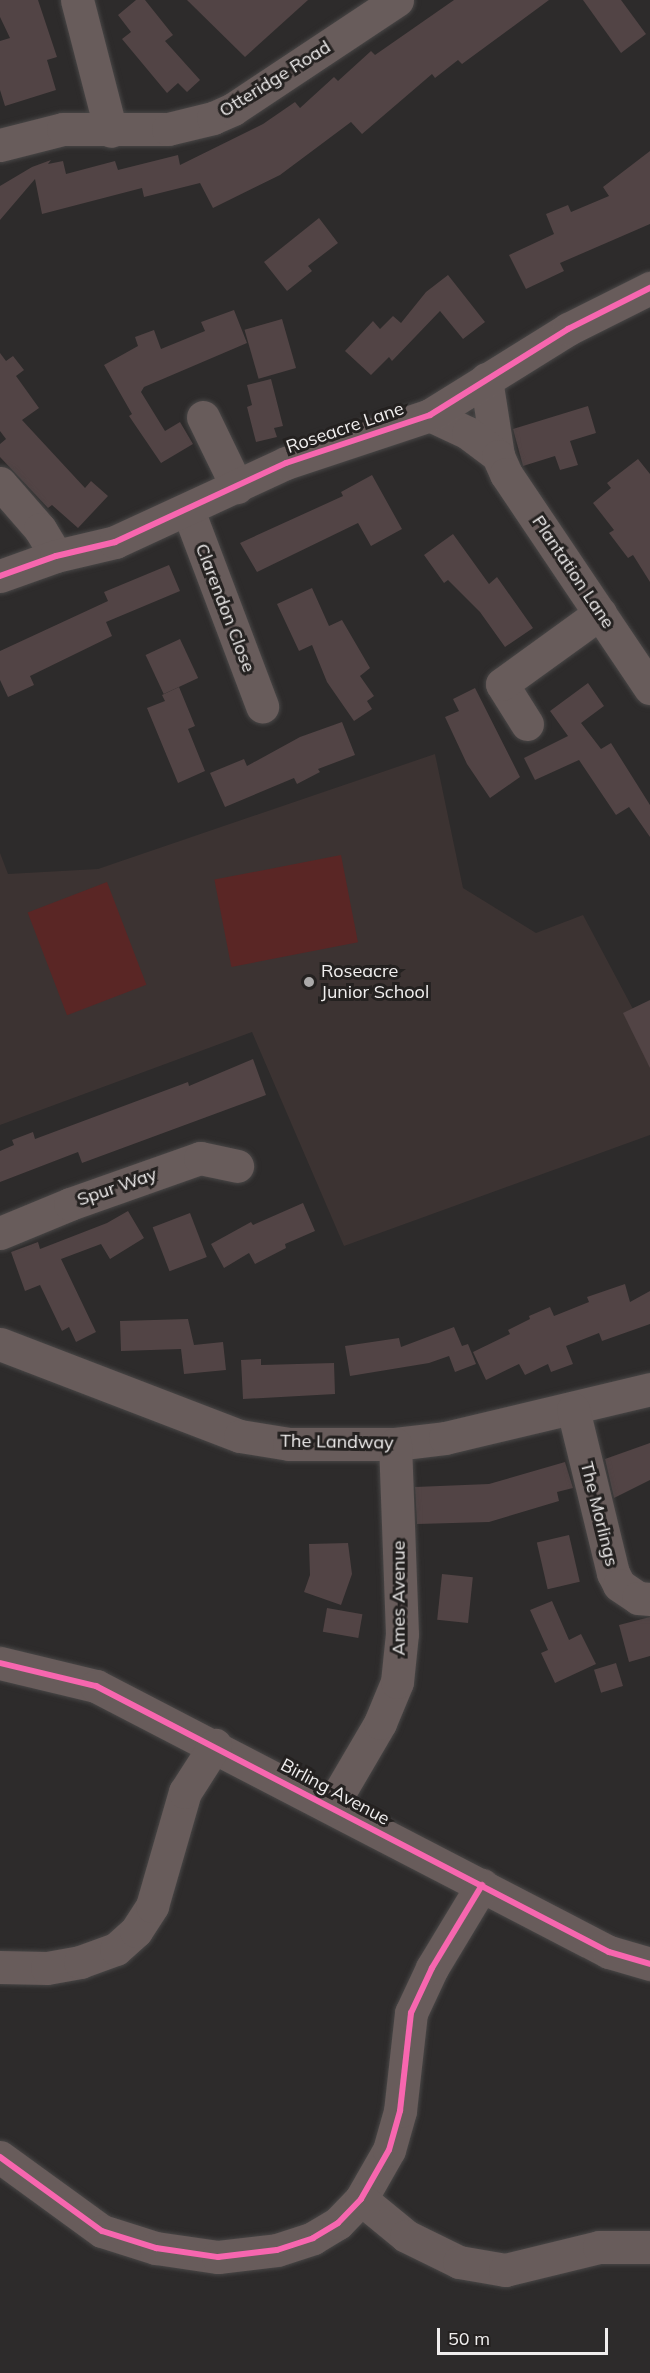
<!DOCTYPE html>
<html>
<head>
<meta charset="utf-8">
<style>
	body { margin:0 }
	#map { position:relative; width:650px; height:2373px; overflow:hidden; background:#2d2b2b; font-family:Mulish,sans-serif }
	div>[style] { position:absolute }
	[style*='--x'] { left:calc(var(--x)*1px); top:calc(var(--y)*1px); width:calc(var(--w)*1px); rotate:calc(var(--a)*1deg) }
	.built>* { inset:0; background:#3c3332 }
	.green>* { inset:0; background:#5a2625; transform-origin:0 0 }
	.building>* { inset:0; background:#524445; transform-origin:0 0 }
	.roads { filter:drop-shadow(0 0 2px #484646) drop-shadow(0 0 2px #484646) }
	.minor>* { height:33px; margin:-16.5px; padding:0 16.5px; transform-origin:16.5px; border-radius:16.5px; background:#685c5b }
	.cycleway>* { height:6px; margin:-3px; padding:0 3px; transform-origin:3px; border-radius:3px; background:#f766af }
	.dots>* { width:16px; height:16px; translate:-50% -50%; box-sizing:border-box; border:3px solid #242120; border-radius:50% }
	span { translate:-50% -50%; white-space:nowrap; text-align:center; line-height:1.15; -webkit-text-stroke:6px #242120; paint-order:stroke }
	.street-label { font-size:18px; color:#f0eeee }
	.poi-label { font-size:18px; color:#f0eeee }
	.left { translate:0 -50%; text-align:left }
	.scale { position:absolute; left:437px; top:2328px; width:171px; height:27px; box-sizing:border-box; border:3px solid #f0eeee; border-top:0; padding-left:8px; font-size:18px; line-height:21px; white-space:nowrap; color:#f0eeee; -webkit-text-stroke:4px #242120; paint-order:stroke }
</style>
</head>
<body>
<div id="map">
	<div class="built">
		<div style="clip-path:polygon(435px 754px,463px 888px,536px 933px,583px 915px,650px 1041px,650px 1135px,344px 1246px,252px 1032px,0 1125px,0 853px,8px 874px,98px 869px)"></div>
	</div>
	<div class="green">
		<div style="left:341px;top:855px;width:89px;height:129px;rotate:79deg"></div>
		<div style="left:107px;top:882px;width:110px;height:85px;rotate:69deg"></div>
	</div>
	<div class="building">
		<div style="clip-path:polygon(0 0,38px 0,57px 57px,47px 60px,56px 90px,5px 106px,0 90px,0 41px,10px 38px,0 17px)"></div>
		<div style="clip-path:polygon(136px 0,145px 0,173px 35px,165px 41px,200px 80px,187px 92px,178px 83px,167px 93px,122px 39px,131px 32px,118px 15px)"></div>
		<div style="clip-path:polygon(187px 0,308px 0,245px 57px)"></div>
		<div style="clip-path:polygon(454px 0,549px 0,462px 64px,458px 60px,435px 78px,432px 74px,362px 134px,351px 122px,280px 175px,213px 208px,200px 183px,144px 197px,142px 188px,42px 214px,35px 179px,0 220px,0 186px,32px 167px,51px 160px,48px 164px,63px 161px,66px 174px,115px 161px,118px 170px,178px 155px,180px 165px,263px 124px,295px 102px,300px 108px,334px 77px,338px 81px,371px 51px,375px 55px)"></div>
		<div style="clip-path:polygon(583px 0,621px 0,646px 34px,621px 53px)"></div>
		<div style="clip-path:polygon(650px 151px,650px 224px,560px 263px,564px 271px,526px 289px,509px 255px,554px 234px,546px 214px,568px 205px,571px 212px,609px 196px,603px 187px)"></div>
		<div style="clip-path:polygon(319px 218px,338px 243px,308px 266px,312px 271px,287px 291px,264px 262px)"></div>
		<div style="clip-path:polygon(448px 275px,485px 322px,463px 339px,440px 311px,392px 361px,389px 357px,371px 375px,345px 351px,373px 321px,380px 329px,393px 316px,401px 323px,426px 292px)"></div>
		<div style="clip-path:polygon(234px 310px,247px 343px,144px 387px,141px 392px,165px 431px,180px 422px,193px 444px,161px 463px,129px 416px,132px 414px,104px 365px,138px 346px,135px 337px,154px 330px,161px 349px,205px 331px,201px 322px)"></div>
		<div style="left:282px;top:319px;width:51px;height:39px;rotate:74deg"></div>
		<div style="clip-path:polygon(0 353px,6px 361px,13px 356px,24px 370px,16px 376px,39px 408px,22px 420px,85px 488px,91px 481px,108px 496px,78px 528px,52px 505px,48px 508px,0 457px,0 444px,6px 439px,0 431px)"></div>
		<div style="clip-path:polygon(271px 379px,283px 426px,274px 428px,277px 437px,256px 442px,247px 407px,252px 405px,247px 385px)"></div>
		<div style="clip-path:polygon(588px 406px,596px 433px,570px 441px,578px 465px,560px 470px,555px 456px,523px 466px,513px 429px)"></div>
		<div style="clip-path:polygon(638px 459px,650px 474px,650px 582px,633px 555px,628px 558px,609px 533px,614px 530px,593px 503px,611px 488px,607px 483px)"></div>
		<div style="clip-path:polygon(372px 475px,402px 529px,371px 546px,358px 523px,257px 572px,240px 543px,343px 496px,341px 492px)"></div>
		<div style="clip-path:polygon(453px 534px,489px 584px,497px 577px,533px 628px,505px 647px,480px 612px,448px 580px,444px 583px,424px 555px)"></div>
		<div style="clip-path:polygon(169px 565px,180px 591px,106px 622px,112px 636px,30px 676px,34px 685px,8px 697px,0 680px,0 651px,108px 601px,104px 592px)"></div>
		<div style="clip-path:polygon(312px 588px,329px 626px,342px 620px,370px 668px,360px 676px,374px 696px,367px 701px,372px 709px,354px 721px,327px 682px,312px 645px,299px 651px,277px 604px)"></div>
		<div style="left:180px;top:639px;width:43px;height:38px;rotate:65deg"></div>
		<div style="clip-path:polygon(588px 683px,604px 706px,581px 723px,601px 749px,611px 743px,650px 805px,650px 837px,629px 807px,616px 815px,579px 760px,535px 780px,524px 758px,568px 736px,550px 711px)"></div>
		<div style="clip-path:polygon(179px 687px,195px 726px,188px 729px,205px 771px,178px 783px,147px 708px,165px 701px,162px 695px)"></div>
		<div style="clip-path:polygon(475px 688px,520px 777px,490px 798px,467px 764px,445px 717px,459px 711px,453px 699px)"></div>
		<div style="clip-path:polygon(342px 722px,355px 755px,318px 769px,320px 772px,297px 784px,294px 778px,225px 807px,210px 773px,244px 759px,247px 766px,300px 737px)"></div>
		<div style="clip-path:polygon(650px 1000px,650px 1068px,623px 1013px)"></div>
		<div style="clip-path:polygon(253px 1059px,266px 1095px,82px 1163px,78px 1152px,0 1182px,0 1151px,14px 1145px,12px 1140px,33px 1132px,35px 1139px,188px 1082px,189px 1086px)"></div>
		<div style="clip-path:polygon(303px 1203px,315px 1231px,285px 1244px,286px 1248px,255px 1264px,249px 1253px,224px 1268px,211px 1244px,251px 1222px,253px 1225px)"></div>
		<div style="clip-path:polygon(128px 1211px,144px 1238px,110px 1259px,101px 1244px,61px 1259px,96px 1332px,76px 1342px,69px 1327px,62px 1331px,40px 1285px,25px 1291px,11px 1252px,38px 1242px,40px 1249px,107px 1223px)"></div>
		<div style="left:190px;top:1213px;width:47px;height:40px;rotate:69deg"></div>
		<div style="clip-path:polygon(625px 1284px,630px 1302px,650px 1291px,650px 1324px,602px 1341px,599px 1333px,566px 1346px,573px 1364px,551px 1372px,548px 1364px,525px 1375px,519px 1364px,486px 1380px,473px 1352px,510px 1334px,508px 1330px,530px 1319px,529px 1316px,550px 1307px,554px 1316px,589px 1302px,587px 1297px)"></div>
		<div style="clip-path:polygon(188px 1319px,194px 1345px,223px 1342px,226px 1370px,184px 1374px,181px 1349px,121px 1351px,120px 1321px)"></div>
		<div style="clip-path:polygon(454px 1327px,462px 1346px,468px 1344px,476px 1364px,455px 1372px,449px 1356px,429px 1363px,350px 1376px,345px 1346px,399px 1338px,401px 1347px)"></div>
		<div style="clip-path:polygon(261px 1359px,261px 1365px,334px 1363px,335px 1394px,243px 1399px,241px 1360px)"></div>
		<div style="clip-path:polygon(650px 1443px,650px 1480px,614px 1498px,605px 1459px)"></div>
		<div style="clip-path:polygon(565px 1462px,573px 1488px,557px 1492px,559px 1501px,489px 1522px,417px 1524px,415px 1487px,489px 1484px)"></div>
		<div style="left:569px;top:1535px;width:48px;height:33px;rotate:77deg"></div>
		<div style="clip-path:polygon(348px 1543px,352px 1574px,341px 1605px,304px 1592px,310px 1575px,309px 1544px)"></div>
		<div style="left:442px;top:1574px;width:31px;height:46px;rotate:6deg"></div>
		<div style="clip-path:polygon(552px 1601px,569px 1640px,581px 1634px,596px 1664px,555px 1683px,541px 1653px,548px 1650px,530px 1610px)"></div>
		<div style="left:327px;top:1608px;width:36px;height:24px;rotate:10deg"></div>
		<div style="clip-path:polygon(650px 1617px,650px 1656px,629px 1662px,619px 1625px)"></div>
		<div style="left:616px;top:1663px;width:24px;height:23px;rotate:73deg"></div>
	</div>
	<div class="roads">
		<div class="minor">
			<div style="--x:77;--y:0;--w:135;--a:75.5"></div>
			<div style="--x:0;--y:145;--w:65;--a:-14.3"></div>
			<div style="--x:63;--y:129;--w:105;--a:0"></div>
			<div style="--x:168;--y:129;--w:46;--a:-13.7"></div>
			<div style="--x:213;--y:118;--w:22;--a:-24"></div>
			<div style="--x:233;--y:109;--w:197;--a:-33.6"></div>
			<div style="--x:486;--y:379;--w:78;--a:81.1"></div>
			<div style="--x:430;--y:415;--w:42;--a:25.3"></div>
			<div style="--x:468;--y:433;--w:38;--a:37"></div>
			<div style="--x:498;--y:456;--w:20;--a:66"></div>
			<div style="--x:506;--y:474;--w:258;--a:56.1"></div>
			<div style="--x:203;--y:417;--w:78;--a:64.1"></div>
			<div style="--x:0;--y:483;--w:61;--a:49"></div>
			<div style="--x:40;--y:529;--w:31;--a:59"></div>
			<div style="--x:188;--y:510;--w:210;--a:69.3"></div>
			<div style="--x:0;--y:576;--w:59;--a:-19.7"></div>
			<div style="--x:56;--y:556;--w:61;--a:-13.3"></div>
			<div style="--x:115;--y:542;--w:188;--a:-24.8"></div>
			<div style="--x:286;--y:463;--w:152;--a:-18.4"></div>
			<div style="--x:430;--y:415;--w:163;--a:-31.9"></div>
			<div style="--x:568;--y:329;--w:92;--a:-26.6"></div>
			<div style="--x:527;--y:724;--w:47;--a:-122"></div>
			<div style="--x:502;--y:684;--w:121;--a:-35.9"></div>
			<div style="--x:0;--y:1233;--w:76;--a:-22.5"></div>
			<div style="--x:70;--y:1204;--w:138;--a:-19.5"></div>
			<div style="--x:200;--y:1158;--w:38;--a:12"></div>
			<div style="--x:0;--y:1344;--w:257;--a:21"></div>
			<div style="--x:240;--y:1436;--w:50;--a:9.3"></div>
			<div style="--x:289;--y:1444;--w:106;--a:0"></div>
			<div style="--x:395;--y:1444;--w:50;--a:-6.8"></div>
			<div style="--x:445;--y:1438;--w:211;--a:-13.4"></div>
			<div style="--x:573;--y:1409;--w:169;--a:76.3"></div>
			<div style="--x:613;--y:1573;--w:13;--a:63"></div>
			<div style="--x:619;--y:1585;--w:23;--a:34"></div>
			<div style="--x:638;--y:1598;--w:12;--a:5"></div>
			<div style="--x:0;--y:1663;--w:99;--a:13.5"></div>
			<div style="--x:96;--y:1686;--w:578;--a:27.41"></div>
			<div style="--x:609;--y:1952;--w:43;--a:16.3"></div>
			<div style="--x:331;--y:1807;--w:97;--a:-59.7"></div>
			<div style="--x:380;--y:1723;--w:44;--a:-67.5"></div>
			<div style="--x:397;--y:1682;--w:48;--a:-84.1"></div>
			<div style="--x:402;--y:1634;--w:190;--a:-92.1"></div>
			<div style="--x:0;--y:1967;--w:47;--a:1.2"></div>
			<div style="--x:47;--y:1968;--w:34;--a:-10"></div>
			<div style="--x:80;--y:1962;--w:38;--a:-20"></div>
			<div style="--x:116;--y:1949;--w:27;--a:-42"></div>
			<div style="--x:136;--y:1931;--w:30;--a:-57"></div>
			<div style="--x:152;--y:1906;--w:119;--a:-73.9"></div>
			<div style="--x:185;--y:1792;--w:56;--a:-57.4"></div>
			<div style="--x:0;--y:2157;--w:126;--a:36"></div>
			<div style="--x:102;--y:2231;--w:57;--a:17.5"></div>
			<div style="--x:156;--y:2248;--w:63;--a:8.3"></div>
			<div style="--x:218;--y:2257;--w:59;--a:-6.8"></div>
			<div style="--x:277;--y:2250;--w:38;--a:-18"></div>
			<div style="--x:313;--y:2238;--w:29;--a:-31"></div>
			<div style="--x:338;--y:2223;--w:33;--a:-46"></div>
			<div style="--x:361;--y:2199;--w:56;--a:-60.3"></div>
			<div style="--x:389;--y:2150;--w:41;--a:-74.2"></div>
			<div style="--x:400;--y:2111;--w:99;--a:-83.6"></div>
			<div style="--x:411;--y:2013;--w:50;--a:-65"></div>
			<div style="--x:432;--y:1968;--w:97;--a:-58.9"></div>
			<div style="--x:361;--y:2199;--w:58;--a:39.4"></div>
			<div style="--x:406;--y:2236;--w:59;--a:26.1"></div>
			<div style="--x:459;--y:2262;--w:47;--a:9.9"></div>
			<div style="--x:505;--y:2270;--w:97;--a:-13.7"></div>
			<div style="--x:599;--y:2247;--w:51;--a:0"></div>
		</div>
	</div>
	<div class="cycleway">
		<div style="--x:0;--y:576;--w:59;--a:-19.7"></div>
		<div style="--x:56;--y:556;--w:61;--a:-13.3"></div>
		<div style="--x:115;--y:542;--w:188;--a:-24.8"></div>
		<div style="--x:286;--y:463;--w:152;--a:-18.4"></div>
		<div style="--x:430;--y:415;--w:163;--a:-31.9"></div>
		<div style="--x:568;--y:329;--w:92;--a:-26.6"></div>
		<div style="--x:0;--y:1663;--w:99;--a:13.5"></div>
		<div style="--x:96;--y:1686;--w:578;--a:27.41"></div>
		<div style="--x:609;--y:1952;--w:43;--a:16.3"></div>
		<div style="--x:0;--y:2157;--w:126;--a:36"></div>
		<div style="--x:102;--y:2231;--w:57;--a:17.5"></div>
		<div style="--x:156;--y:2248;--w:63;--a:8.3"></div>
		<div style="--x:218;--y:2257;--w:59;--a:-6.8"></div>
		<div style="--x:277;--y:2250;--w:38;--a:-18"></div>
		<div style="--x:313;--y:2238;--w:29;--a:-31"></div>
		<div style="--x:338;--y:2223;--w:33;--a:-46"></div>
		<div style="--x:361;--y:2199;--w:56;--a:-60.3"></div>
		<div style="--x:389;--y:2150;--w:41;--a:-74.2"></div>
		<div style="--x:400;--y:2111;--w:99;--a:-83.6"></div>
		<div style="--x:411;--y:2013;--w:50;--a:-65"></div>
		<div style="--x:432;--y:1968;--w:97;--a:-58.9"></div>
	</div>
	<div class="dots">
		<div style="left:309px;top:982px;background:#acaaaa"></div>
	</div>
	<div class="street-label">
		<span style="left:275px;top:79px;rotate:-32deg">Otteridge Road</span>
		<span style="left:345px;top:428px;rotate:-19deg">Roseacre Lane</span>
		<span style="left:573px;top:572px;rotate:56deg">Plantation Lane</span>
		<span style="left:225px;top:608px;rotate:69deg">Clarendon Close</span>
		<span style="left:117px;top:1187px;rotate:-19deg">Spur Way</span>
		<span style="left:337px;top:1442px;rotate:1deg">The Landway</span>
		<span style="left:599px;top:1514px;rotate:76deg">The Morlings</span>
		<span style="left:399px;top:1598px;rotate:-90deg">Ames Avenue</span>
		<span style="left:335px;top:1792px;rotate:28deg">Birling Avenue</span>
	</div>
	<div class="poi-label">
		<span class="left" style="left:321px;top:982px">Roseacre<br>Junior School</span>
	</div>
	<div class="scale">50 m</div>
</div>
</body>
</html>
